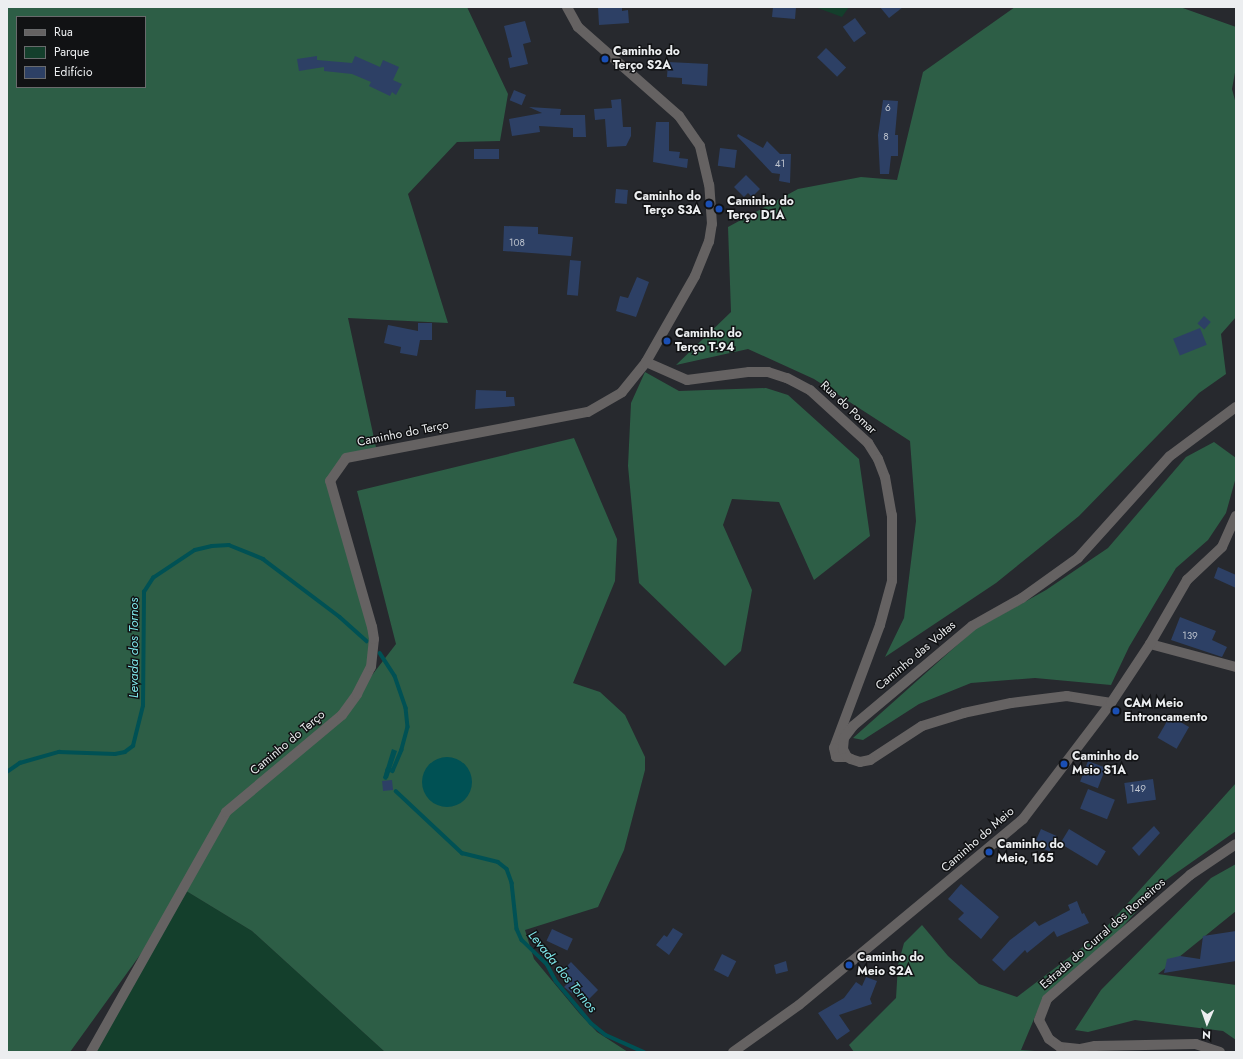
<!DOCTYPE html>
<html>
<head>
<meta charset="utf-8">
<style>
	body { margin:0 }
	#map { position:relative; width:1243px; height:1059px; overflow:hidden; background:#27292e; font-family:Jost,sans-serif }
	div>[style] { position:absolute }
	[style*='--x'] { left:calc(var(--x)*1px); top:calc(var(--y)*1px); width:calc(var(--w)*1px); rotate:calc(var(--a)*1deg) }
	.green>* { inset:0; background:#143f2c }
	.forest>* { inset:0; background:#2d5e46 }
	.water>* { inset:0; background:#005154 }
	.round { border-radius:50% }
	.stream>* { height:3.5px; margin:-1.75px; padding:0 1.75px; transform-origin:1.75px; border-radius:1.75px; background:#005154 }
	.building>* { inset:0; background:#2d4065; transform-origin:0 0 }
	.minor>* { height:10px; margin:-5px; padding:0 5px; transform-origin:5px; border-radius:5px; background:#656262 }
	.dots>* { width:11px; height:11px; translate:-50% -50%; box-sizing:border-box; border:2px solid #111214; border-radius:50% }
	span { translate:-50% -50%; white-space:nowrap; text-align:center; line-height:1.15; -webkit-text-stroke:3px #111214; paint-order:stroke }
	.number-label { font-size:10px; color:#bcc2cd }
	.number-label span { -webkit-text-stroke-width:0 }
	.poi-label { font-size:12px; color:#eceef0; font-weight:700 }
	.left { translate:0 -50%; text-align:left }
	.right { translate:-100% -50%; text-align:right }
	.street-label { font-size:12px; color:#eceef0 }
	.water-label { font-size:13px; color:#7ee6e9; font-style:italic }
	.frame { position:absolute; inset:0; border:8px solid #eceef0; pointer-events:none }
	.legend { position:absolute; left:16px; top:16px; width:130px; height:72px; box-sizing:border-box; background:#111214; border:1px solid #696a6c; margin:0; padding:5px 7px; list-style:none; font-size:12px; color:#eceef0 }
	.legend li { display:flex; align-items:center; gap:8px; height:20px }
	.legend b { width:20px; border:1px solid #696a6c }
	.north { position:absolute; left:1187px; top:1003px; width:40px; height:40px; -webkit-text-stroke:3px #111214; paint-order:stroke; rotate:182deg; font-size:11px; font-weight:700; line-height:16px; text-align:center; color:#eceef0 }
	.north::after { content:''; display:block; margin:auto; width:14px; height:18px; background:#eceef0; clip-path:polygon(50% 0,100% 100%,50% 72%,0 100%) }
</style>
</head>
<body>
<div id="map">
	<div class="green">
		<div style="clip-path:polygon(815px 7px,849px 7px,842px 17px)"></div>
		<div style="clip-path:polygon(183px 889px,252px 931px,385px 1052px,91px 1052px)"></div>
	</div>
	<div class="forest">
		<div style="clip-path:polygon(evenodd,7px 7px,467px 7px,508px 94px,500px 141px,457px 142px,408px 194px,448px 323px,348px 318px,377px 452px,347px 458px,330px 481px,374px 639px,359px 692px,396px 644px,357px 491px,574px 438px,617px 539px,615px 581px,573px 683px,600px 692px,625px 715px,645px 757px,645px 770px,624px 850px,598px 907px,525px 930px,534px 959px,579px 1013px,597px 1032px,628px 1052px,385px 1052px,252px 931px,183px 889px,166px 919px,70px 1052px,7px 1052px,7px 7px,17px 17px,145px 17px,145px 87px,17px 87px,17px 17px)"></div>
		<div style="clip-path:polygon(1015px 7px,1180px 7px,1236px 27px,1236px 67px,1232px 89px,1236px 104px,1236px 317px,1221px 334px,1226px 374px,1199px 393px,1079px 516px,996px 583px,885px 657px,904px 618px,916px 521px,910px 441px,814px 379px,748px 349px,676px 365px,731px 312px,728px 227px,798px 189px,861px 177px,897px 180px,923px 72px)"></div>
		<div style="clip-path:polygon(645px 372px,679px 391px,766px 388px,788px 395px,859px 459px,870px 536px,814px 580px,779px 502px,732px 499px,723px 525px,752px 590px,741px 651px,725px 666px,639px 583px,628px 466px,631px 403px)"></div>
		<div style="clip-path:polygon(1214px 442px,1236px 458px,1236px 477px,1226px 513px,1208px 540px,1176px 568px,1129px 647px,1111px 685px,1035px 678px,971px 683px,919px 704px,863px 740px,853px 738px,974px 630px,1046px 590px,1108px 548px,1186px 457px)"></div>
		<div style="clip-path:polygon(1236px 783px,1236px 831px,1162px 883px,1100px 952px,1037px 1012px,1021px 1050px,1049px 1052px,854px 1052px,849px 1045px,896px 998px,898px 965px,904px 943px,922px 925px,948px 956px,979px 984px,1017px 997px,1101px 933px)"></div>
		<div style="clip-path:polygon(1236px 864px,1236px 911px,1158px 974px,1236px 985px,1236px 1040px,1223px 1031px,1135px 1020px,1088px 1032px,1075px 1030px,1101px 990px,1211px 878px)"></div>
	</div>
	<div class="water">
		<div style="clip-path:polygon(392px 749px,397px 751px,388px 778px,383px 778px)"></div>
		<div class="round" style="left:422px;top:757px;width:50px;height:50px"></div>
	</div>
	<div class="stream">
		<div style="--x:380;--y:653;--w:27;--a:57"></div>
		<div style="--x:395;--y:676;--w:34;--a:71"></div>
		<div style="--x:406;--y:708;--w:19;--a:84"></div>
		<div style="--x:408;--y:727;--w:24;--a:105"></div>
		<div style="--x:402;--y:750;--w:23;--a:113"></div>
		<div style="--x:393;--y:771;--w:5;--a:-169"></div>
		<div style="--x:388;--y:770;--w:8;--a:104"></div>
		<div style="--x:7;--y:772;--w:16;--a:-35"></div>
		<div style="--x:20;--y:763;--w:41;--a:-15.8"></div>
		<div style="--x:59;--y:752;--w:56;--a:2"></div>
		<div style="--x:115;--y:754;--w:10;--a:-11"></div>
		<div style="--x:125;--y:752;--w:10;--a:-37"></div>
		<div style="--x:133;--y:746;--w:41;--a:-76"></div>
		<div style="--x:143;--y:706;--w:114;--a:-89.5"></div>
		<div style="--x:144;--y:592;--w:17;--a:-57"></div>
		<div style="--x:153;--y:578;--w:50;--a:-33.7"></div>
		<div style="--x:195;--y:550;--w:17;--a:-13"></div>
		<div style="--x:212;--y:546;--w:17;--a:-3"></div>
		<div style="--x:229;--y:545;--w:37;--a:22"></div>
		<div style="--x:263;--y:559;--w:96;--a:37"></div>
		<div style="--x:340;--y:617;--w:36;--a:42"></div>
		<div style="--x:396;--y:791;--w:91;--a:43.2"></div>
		<div style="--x:462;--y:853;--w:37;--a:14"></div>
		<div style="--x:498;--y:862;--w:11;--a:38"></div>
		<div style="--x:507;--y:869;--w:15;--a:70"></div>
		<div style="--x:512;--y:883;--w:46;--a:83.8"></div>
		<div style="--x:517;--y:929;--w:12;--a:66"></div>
		<div style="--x:522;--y:940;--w:35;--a:44"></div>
		<div style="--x:547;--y:964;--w:19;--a:62"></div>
		<div style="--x:556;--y:981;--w:55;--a:50.2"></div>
		<div style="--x:591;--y:1023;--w:19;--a:39"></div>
		<div style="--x:606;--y:1035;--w:42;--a:24.1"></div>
	</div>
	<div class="building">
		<div style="clip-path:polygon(598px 7px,622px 7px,622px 11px,628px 10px,629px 23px,599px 25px)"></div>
		<div style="clip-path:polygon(773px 7px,796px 7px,795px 19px,772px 17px)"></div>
		<div style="clip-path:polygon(880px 7px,903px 7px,889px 18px)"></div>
		<div style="left:855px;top:18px;width:19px;height:15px;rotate:54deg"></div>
		<div style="clip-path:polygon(525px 21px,531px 42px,523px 44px,528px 64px,510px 68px,508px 58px,512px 57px,504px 26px)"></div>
		<div style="left:826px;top:48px;width:28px;height:13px;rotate:44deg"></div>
		<div style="clip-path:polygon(317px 56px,317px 60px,352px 63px,355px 56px,380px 67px,383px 60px,399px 67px,393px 80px,402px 84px,396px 95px,392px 92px,390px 96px,369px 86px,371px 82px,352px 74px,324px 71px,324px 67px,299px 71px,297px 59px)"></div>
		<div style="clip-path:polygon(668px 62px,708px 64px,707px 86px,682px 84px,682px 78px,667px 77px)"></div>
		<div style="left:514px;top:90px;width:13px;height:11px;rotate:23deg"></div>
		<div style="clip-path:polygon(621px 99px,623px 127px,631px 127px,631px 136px,626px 146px,607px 147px,605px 119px,595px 120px,594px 109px,612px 108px,611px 100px)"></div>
		<div style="clip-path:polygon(883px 100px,898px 101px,895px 135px,898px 135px,898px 156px,891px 156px,889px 174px,880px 174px,878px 135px)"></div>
		<div style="clip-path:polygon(529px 107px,561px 109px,560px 115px,585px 115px,586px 137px,573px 137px,573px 128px,539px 126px,540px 132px,512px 136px,509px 119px,542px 113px)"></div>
		<div style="clip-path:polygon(656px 122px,669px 122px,669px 151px,680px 152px,679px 158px,688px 159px,687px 168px,653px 162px)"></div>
		<div style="clip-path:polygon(738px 134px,763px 148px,767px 141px,780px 154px,791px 154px,790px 183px,779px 181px,780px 174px,772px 173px,737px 136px)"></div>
		<div style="left:720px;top:148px;width:17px;height:18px;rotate:7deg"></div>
		<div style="left:474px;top:149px;width:25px;height:10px"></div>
		<div style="clip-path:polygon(746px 175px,760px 189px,752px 197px,748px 193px,744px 197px,734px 187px)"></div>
		<div style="left:616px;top:189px;width:12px;height:14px;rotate:5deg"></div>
		<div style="clip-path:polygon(504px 226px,538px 227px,538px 234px,573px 237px,571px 256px,503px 251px)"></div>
		<div style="left:570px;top:260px;width:11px;height:35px;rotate:5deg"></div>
		<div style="clip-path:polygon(637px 277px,649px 282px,636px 317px,616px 311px,620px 296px,628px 298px)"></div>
		<div style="left:1204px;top:316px;width:9px;height:10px;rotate:41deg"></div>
		<div style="clip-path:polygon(418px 323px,432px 323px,432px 340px,420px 340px,417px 356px,400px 353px,401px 347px,384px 343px,388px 325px,418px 331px)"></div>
		<div style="left:1200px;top:328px;width:18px;height:29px;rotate:68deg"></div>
		<div style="clip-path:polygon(476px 390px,506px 391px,506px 397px,514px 397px,515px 406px,475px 409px)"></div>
		<div style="clip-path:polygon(1218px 567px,1236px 575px,1236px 588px,1214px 578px)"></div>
		<div style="clip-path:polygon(1180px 617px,1216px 631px,1212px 640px,1227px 647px,1222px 657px,1171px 640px)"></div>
		<div style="left:1170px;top:716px;width:22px;height:25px;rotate:30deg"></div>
		<div style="left:1088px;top:761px;width:19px;height:22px;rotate:21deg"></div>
		<div style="left:1153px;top:779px;width:21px;height:29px;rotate:82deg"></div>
		<div style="left:392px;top:780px;width:10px;height:10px;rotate:84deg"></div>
		<div style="left:1088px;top:789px;width:29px;height:21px;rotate:22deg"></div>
		<div style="clip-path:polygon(1154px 826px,1160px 833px,1139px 856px,1132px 848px)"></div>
		<div style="left:1041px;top:829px;width:17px;height:17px;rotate:24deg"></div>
		<div style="left:1069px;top:829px;width:43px;height:17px;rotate:31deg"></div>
		<div style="clip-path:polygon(961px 884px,999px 917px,981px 939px,958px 919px,964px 913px,948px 899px)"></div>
		<div style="clip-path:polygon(1077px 901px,1082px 914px,1084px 913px,1089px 923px,1057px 937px,1054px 931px,1027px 953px,1025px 950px,1004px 971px,992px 960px,1010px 940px,1035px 921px,1039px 926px,1070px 910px,1068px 905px)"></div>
		<div style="clip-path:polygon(673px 928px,683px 934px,669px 955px,656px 945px,664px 935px,667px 937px)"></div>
		<div style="left:552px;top:929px;width:23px;height:13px;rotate:25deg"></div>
		<div style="clip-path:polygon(1236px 931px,1236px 961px,1164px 973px,1167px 959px,1180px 956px,1200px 959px,1203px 936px)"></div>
		<div style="left:722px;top:954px;width:16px;height:18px;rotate:27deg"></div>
		<div style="clip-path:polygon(786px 961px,788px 971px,776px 974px,774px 965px)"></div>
		<div style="clip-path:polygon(571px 962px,598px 990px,585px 1003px,564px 987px,570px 981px,561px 972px)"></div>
		<div style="clip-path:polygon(866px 977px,877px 981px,870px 999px,872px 1004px,839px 1015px,850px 1031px,837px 1040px,818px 1013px,844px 998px,856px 982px,862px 986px)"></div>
	</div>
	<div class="minor">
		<div style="--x:646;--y:362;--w:45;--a:23.7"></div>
		<div style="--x:687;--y:380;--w:63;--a:-7.4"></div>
		<div style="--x:749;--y:372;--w:19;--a:0"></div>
		<div style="--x:768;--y:372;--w:20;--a:18"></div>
		<div style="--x:787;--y:378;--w:26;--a:28"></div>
		<div style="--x:810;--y:390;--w:79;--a:42.4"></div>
		<div style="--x:868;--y:443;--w:19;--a:58"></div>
		<div style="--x:878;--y:459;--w:19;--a:69"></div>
		<div style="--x:885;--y:477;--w:39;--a:80"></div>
		<div style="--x:892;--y:515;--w:66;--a:90"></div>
		<div style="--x:892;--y:581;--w:46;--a:105.3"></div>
		<div style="--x:880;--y:625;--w:131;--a:110.5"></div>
		<div style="--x:834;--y:748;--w:9;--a:77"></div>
		<div style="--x:836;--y:757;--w:11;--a:0"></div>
		<div style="--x:1150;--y:644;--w:89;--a:15"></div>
		<div style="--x:1111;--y:703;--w:45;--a:-171"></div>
		<div style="--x:1067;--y:696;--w:56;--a:172.9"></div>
		<div style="--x:1011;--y:703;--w:48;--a:168"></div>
		<div style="--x:964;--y:713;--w:44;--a:162.8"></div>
		<div style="--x:922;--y:726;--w:62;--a:146.8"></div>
		<div style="--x:870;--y:760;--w:10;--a:169"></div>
		<div style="--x:860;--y:762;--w:9;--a:-162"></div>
		<div style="--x:851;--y:759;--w:4;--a:-153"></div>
		<div style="--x:847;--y:757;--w:9;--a:-117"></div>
		<div style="--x:843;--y:749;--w:11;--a:-85"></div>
		<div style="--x:844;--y:738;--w:15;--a:-53"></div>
		<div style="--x:853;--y:726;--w:155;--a:-40"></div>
		<div style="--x:972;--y:626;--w:57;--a:-29.2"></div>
		<div style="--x:1022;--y:598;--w:69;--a:-35.5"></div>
		<div style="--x:1078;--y:558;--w:137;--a:-48"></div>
		<div style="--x:1170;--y:456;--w:82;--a:-36.6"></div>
		<div style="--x:91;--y:1052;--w:275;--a:-60.6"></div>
		<div style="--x:226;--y:812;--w:151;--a:-39.9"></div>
		<div style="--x:342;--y:715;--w:26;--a:-54"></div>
		<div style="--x:357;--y:694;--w:30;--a:-63"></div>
		<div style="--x:371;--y:667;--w:28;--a:-84"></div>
		<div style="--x:374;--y:639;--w:12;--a:-99"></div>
		<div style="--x:372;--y:627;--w:152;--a:-106"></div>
		<div style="--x:330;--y:481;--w:28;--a:-55"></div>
		<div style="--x:346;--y:458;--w:246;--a:-10.8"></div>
		<div style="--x:588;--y:412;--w:39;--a:-30"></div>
		<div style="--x:622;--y:392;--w:38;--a:-51"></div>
		<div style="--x:646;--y:362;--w:99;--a:-60.3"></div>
		<div style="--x:695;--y:276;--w:37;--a:-68"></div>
		<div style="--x:709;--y:242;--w:18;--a:-81"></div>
		<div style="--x:712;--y:224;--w:39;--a:-94"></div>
		<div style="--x:709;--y:185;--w:40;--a:-103"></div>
		<div style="--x:700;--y:146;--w:37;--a:-125"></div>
		<div style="--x:679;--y:116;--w:135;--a:-138.6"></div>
		<div style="--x:578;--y:27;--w:23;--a:-119"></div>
		<div style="--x:733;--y:1052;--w:81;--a:-35.5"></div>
		<div style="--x:799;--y:1005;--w:291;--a:-39.7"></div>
		<div style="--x:1023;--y:819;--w:146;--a:-52.8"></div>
		<div style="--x:1111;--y:703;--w:71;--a:-56.5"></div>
		<div style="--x:1150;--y:644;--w:74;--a:-60"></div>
		<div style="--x:1187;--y:580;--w:48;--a:-43.3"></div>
		<div style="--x:1222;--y:547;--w:34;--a:-66"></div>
		<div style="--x:1220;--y:1052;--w:25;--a:-162"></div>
		<div style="--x:1196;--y:1044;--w:101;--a:178.9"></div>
		<div style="--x:1095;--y:1046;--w:16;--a:169"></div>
		<div style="--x:1079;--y:1049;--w:19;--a:-174"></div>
		<div style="--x:1060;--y:1047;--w:14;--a:-144"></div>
		<div style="--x:1049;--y:1039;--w:21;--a:-118"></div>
		<div style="--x:1039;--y:1020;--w:22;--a:-69"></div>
		<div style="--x:1047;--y:999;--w:189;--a:-40.9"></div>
		<div style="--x:1190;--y:875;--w:55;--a:-34"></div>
	</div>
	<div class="dots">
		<div style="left:605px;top:59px;background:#1a4fb4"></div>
		<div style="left:709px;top:204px;background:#1a4fb4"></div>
		<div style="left:719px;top:209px;background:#1a4fb4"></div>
		<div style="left:667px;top:341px;background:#1a4fb4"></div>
		<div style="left:1116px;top:711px;background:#1a4fb4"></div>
		<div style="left:1064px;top:764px;background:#1a4fb4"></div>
		<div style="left:989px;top:852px;background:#1a4fb4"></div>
		<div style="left:849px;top:965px;background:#1a4fb4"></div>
	</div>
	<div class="number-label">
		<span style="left:888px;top:108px">6</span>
		<span style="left:886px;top:137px">8</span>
		<span style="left:780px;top:164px">41</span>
		<span style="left:517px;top:243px">108</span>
		<span style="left:1190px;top:636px">139</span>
		<span style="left:1138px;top:789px">149</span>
	</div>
	<div class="poi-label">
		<span class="left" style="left:613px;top:59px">Caminho do<br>Terço S2A</span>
		<span class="right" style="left:701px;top:204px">Caminho do<br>Terço S3A</span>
		<span class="left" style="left:727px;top:209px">Caminho do<br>Terço D1A</span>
		<span class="left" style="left:675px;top:341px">Caminho do<br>Terço T-94</span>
		<span class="left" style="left:1124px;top:711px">CAM Meio<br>Entroncamento</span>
		<span class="left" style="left:1072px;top:764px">Caminho do<br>Meio S1A</span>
		<span class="left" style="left:997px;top:852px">Caminho do<br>Meio, 165</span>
		<span class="left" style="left:857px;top:965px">Caminho do<br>Meio S2A</span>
	</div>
	<div class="street-label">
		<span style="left:848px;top:408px;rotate:43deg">Rua do Pomar</span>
		<span style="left:403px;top:434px;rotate:-11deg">Caminho do Terço</span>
		<span style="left:916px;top:656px;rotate:-40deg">Caminho das Voltas</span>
		<span style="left:288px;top:743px;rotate:-40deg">Caminho do Terço</span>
		<span style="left:978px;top:840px;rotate:-41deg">Caminho do Meio</span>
		<span style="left:1103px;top:934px;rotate:-41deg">Estrada do Curral dos Romeiros</span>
	</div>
	<div class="water-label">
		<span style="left:134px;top:648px;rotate:-90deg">Levada dos Tornos</span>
		<span style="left:562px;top:972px;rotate:51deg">Levada dos Tornos</span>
	</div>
	<div class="frame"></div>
	<ul class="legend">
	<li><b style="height:5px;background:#656262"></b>Rua</li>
	<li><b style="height:11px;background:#143f2c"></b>Parque</li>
	<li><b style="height:11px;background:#2d4065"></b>Edifício</li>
	</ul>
	<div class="north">N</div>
</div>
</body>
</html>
